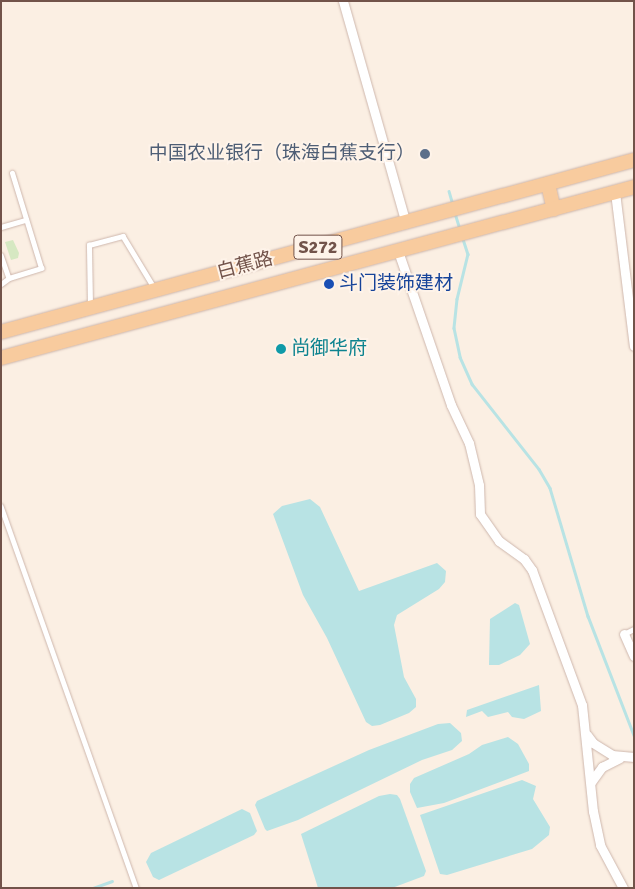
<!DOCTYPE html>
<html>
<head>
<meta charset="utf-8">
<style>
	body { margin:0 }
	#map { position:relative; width:635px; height:889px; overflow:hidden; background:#fbefe3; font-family:Signika,"Noto Sans SC",sans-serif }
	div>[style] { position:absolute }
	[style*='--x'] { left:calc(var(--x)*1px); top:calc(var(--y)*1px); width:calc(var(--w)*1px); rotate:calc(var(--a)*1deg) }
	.green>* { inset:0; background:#d6e8c2 }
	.water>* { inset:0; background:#b8e3e4 }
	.stream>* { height:2.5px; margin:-1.25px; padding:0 1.25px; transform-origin:1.25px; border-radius:1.25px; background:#b8e3e4 }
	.roads { filter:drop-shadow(0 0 1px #ceb7ad) drop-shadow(0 0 1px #ceb7ad) }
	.lane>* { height:4.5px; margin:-2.25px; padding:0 2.25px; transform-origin:2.25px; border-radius:2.25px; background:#fff }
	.street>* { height:9px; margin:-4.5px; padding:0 4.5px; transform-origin:4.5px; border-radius:4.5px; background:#fff }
	.primary>* { height:14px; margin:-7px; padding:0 7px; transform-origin:7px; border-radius:7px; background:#f8cb9e }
	.dots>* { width:14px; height:14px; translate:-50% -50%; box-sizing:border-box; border:2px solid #fef3e9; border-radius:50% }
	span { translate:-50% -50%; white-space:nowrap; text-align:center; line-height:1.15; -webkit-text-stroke:4px #fef3e9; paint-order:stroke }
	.shield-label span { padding:1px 4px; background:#fef3e9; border:1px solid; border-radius:4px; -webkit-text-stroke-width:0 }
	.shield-label { font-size:18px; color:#72534a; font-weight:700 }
	.service-label { font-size:19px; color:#4e5e75 }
	.right { translate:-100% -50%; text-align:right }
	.street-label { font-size:19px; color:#72534a }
	.transit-label { font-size:19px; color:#164399 }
	.left { translate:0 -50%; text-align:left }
	.culture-label { font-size:19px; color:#0d838f }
	.frame { position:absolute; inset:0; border:2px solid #72534a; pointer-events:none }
</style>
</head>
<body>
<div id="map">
	<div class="green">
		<div style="clip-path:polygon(13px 240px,19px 253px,18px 258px,11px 260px,5px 242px)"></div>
	</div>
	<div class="water">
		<div style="clip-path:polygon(310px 499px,320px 507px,359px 591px,437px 563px,446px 571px,445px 582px,439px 589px,397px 615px,394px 625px,404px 677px,416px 699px,416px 707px,409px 713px,380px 725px,372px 726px,366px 722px,327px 638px,303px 595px,273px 514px,282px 506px)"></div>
		<div style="clip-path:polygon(515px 603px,519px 605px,530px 644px,520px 655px,499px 665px,489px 665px,490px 619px)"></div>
		<div style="clip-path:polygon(539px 685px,541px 711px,524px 719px,512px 717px,508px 712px,488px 717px,482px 711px,466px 717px,467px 710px)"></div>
		<div style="clip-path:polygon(450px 723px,461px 733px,462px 741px,452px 750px,422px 760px,298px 820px,267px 831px,265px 829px,255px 805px,257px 801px,369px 750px,438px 724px)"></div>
		<div style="clip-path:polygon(508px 737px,518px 744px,529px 764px,529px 771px,444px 803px,417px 808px,410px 792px,410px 784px,414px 778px,469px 754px,482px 745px)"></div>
		<div style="clip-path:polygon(522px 780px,536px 786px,533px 799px,550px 827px,549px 835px,532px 849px,447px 875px,440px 874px,420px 815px)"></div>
		<div style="clip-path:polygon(390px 794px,397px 795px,400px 799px,426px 871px,424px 876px,392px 888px,318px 888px,301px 834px,379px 796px)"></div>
		<div style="clip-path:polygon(242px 809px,250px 813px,257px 831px,254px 835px,159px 880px,153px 877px,146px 862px,151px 853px)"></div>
	</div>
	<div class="stream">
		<div style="--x:449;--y:191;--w:15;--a:74"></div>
		<div style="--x:455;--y:213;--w:17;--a:73"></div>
		<div style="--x:463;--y:239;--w:16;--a:72"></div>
		<div style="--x:468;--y:254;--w:46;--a:103.7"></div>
		<div style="--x:457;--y:299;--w:29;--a:96"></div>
		<div style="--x:454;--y:328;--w:30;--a:78"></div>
		<div style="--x:460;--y:357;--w:30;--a:66"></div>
		<div style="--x:472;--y:384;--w:108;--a:51.8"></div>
		<div style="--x:539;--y:469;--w:22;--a:60"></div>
		<div style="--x:550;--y:488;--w:134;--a:73.5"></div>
		<div style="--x:588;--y:616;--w:128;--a:68.9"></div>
		<div style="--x:93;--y:888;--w:20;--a:-20"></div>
	</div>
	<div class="roads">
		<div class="lane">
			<div style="--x:1;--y:227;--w:26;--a:-16"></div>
			<div style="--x:1;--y:255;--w:24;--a:71"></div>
			<div style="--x:1;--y:284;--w:10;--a:-37"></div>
			<div style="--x:9;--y:278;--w:34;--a:-17"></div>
			<div style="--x:41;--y:268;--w:99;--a:-107"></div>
			<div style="--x:90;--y:305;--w:60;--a:-91"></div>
			<div style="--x:89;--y:245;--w:35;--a:-15"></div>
			<div style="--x:123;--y:236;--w:62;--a:58.9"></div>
			<div style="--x:1;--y:506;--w:405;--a:70.5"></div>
			<div style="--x:624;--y:634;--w:11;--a:-27"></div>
		</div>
		<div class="street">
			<div style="--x:343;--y:1;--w:231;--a:74.2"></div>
			<div style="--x:615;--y:192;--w:155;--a:83"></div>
			<div style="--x:398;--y:251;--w:163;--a:71"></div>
			<div style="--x:451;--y:405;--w:42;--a:64.7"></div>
			<div style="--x:469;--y:443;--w:43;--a:76.6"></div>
			<div style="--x:479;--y:485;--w:29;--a:88"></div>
			<div style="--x:480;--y:514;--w:33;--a:55"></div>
			<div style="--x:499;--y:541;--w:31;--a:36"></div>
			<div style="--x:524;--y:559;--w:14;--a:54"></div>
			<div style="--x:532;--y:570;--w:144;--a:69.7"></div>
			<div style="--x:582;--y:705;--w:107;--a:84.1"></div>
			<div style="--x:593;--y:811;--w:35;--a:78"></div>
			<div style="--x:600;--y:845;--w:49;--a:61.9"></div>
			<div style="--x:624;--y:634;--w:24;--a:66"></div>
			<div style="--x:587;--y:735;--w:10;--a:53"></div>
			<div style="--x:593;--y:743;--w:22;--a:32"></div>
			<div style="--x:612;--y:755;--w:22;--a:5"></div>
			<div style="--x:591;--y:782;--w:19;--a:-54"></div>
			<div style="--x:602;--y:767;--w:20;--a:-27"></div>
		</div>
		<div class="primary">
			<div style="--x:548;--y:184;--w:26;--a:77"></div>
			<div style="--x:1;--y:332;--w:656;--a:-15.2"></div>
			<div style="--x:1;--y:358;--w:656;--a:-15.12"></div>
		</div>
	</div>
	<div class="dots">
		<div style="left:425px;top:154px;background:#5c6f8a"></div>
		<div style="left:329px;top:284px;background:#1a4fb4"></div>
		<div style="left:281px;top:349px;background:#0f9aa8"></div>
	</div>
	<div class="shield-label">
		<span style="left:318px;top:247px">S272</span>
	</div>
	<div class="service-label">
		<span class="right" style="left:415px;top:154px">中国农业银行（珠海白蕉支行）</span>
	</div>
	<div class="street-label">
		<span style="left:245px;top:266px;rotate:-15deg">白蕉路</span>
	</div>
	<div class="transit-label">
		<span class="left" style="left:339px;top:284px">斗门装饰建材</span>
	</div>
	<div class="culture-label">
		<span class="left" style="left:291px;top:349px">尚御华府</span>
	</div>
	<div class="frame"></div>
</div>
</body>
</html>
